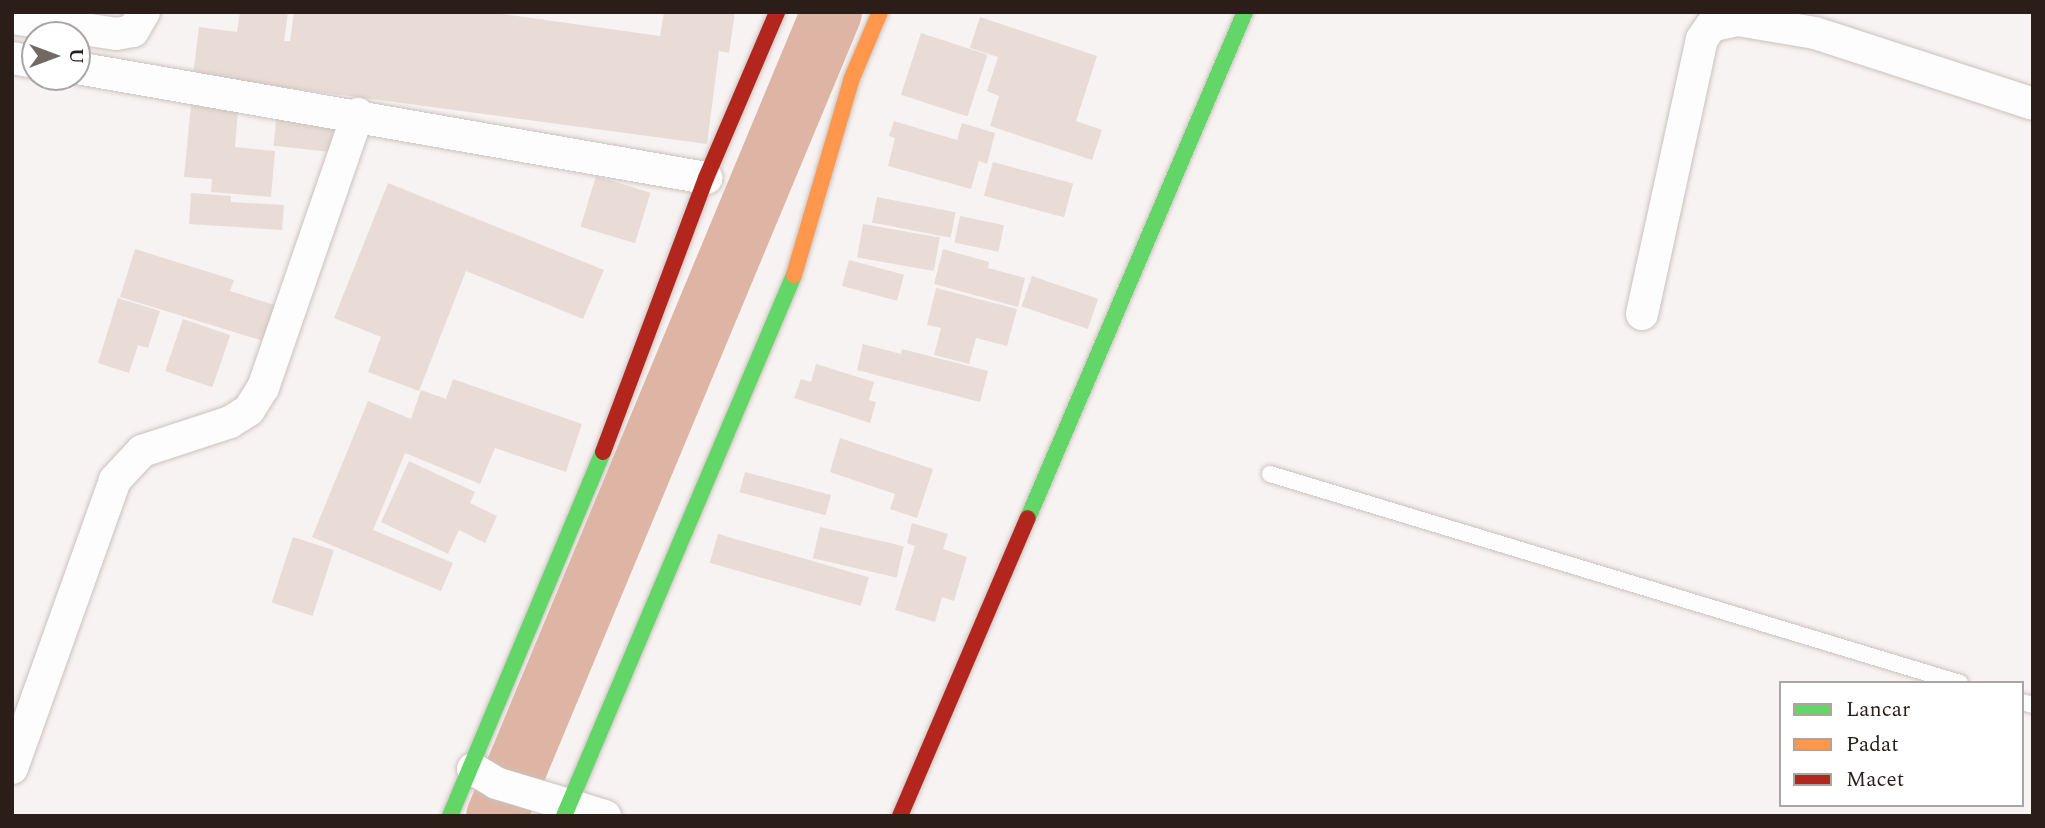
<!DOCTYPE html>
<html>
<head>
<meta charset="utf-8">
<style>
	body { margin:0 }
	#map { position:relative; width:2045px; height:828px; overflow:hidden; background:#f7f3f2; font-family:Spectral,serif }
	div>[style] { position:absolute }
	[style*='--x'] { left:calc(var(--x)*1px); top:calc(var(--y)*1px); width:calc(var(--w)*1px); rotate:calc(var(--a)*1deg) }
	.river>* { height:61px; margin:-30.5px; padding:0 30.5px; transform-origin:30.5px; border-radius:30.5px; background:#deb5a4 }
	.building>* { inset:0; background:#e9dcd6; transform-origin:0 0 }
	.roads { filter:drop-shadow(0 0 2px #cac2be) drop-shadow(0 0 2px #cac2be) }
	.lane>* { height:16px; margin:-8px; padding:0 8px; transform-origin:8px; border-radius:8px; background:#fefdfd }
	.street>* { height:32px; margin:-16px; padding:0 16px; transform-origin:16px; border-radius:16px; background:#fefdfd }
	.fast>* { height:16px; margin:-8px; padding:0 8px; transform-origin:8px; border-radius:8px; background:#63d668 }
	.slow>* { height:16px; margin:-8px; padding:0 8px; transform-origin:8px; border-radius:8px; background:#ff974d }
	.jam>* { height:16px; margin:-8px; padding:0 8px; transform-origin:8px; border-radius:8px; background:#b3261e }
	span { translate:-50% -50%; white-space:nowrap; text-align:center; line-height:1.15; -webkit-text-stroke:6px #fff; paint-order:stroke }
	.frame { position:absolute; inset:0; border:14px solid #2b1e18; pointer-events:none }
	.legend { position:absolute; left:1779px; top:681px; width:245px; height:126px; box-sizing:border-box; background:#fff; border:2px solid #aaa5a3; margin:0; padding:9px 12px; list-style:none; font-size:21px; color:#2b1e18 }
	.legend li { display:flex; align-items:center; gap:14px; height:35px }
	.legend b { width:35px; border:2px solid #aaa5a3 }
	.north { position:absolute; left:21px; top:21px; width:70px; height:70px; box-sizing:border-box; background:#fff; border:2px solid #aaa5a3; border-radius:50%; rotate:90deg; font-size:19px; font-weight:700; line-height:28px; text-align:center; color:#2b1e18 }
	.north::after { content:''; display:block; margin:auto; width:24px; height:32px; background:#726964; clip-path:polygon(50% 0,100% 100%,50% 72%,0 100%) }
</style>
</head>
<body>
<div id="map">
	<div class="river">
		<div style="--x:496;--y:816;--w:871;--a:-67.38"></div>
	</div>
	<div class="building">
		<div style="clip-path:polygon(240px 12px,288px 12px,284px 41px,290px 41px,294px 12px,488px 12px,660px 36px,664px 12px,735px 12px,729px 53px,719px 51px,707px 144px,193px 75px,199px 27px,237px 32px)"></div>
		<div style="clip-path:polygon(980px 17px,1097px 56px,1076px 121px,1102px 130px,1092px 160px,990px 126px,999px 96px,987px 91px,998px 57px,970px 48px)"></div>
		<div style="left:921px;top:33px;width:70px;height:65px;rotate:18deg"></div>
		<div style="clip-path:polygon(192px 95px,239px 99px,235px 147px,275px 151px,271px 197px,211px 192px,212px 179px,184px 177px)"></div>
		<div style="left:277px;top:112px;width:58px;height:34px;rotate:6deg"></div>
		<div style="clip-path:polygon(894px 121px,957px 140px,962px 123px,995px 133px,987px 164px,979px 161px,971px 189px,888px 166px,895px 138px,889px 136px)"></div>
		<div style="left:993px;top:162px;width:83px;height:35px;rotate:15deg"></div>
		<div style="left:596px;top:176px;width:57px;height:53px;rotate:17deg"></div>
		<div style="clip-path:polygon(388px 183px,604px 270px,583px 319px,466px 271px,419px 391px,368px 372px,381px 337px,334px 318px)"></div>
		<div style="clip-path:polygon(191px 193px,231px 196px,231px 202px,284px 205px,282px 230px,189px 224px)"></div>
		<div style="left:877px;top:197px;width:80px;height:26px;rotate:11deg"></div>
		<div style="left:960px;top:216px;width:45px;height:27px;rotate:12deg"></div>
		<div style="left:863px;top:224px;width:78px;height:34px;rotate:10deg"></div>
		<div style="clip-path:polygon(135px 249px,234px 280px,230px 291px,278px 306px,267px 342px,120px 297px)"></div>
		<div style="clip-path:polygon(943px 249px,989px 262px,988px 268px,1025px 278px,1018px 307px,934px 284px)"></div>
		<div style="left:849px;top:260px;width:57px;height:27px;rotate:15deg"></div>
		<div style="left:1032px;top:276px;width:70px;height:32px;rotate:19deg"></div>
		<div style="clip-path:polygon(936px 288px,1017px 309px,1007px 346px,976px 338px,969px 364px,934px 355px,941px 328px,927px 325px)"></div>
		<div style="clip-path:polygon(118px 298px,160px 311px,148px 348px,138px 345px,129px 373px,98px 363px)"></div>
		<div style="left:183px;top:319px;width:50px;height:55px;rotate:19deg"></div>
		<div style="clip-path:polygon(863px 344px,901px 354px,902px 349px,988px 371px,980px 402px,857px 370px)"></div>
		<div style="clip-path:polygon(816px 364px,874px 382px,869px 400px,876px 402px,870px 423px,794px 398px,801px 379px,811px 382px)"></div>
		<div style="clip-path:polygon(453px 379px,582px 424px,566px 472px,495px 448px,480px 484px,405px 453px,373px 530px,453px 563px,441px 591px,312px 537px,368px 401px,411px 419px,421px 390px,446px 399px)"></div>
		<div style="clip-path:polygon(840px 438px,933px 469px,917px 518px,890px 509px,895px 494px,830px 472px)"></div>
		<div style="clip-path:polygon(409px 461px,475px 492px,470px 503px,497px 516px,485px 543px,459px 530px,448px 554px,381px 522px)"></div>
		<div style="left:745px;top:472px;width:89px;height:21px;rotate:15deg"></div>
		<div style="clip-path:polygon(912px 523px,948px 534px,943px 549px,967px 557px,954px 601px,942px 597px,935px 622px,895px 610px,915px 546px,907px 543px)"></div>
		<div style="left:820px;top:527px;width:86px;height:32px;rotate:13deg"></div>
		<div style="left:718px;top:534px;width:157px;height:30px;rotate:16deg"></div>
		<div style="left:293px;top:537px;width:43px;height:69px;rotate:18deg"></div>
	</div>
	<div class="roads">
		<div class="lane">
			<div style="--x:1270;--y:474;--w:721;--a:16.85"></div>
			<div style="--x:2022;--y:702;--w:11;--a:15"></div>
		</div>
		<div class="street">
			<div style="--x:12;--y:18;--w:105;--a:8.7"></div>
			<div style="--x:116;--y:34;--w:17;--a:-10"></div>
			<div style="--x:133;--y:31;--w:22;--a:-60"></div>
			<div style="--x:12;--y:58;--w:23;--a:10"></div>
			<div style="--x:77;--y:68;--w:639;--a:9.92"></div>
			<div style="--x:1642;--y:314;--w:281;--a:-77.7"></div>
			<div style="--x:1702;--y:39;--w:16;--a:-55"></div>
			<div style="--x:1711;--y:26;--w:28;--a:-13"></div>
			<div style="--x:1738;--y:20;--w:78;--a:9.6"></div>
			<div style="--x:1815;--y:33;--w:229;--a:18"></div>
			<div style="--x:12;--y:768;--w:306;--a:-70.3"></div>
			<div style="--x:115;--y:480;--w:40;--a:-47"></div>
			<div style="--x:142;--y:451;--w:93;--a:-18.2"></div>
			<div style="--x:230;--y:422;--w:22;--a:-32"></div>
			<div style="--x:249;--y:410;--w:26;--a:-58"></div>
			<div style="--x:263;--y:388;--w:290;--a:-70.9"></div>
			<div style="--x:473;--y:769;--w:27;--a:31"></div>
			<div style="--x:496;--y:783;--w:114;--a:16.8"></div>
		</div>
		<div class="fast">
			<div style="--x:1028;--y:518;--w:551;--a:-66.79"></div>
			<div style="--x:450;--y:816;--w:395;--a:-67.2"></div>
			<div style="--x:564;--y:816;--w:588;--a:-66.97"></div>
		</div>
		<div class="slow">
			<div style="--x:794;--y:275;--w:205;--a:-73.6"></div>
			<div style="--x:852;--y:78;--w:72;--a:-67"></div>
		</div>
		<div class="jam">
			<div style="--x:603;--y:452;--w:293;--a:-69.4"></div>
			<div style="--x:706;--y:178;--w:181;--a:-66.8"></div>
			<div style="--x:900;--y:816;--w:324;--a:-66.8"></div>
		</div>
	</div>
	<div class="frame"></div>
	<ul class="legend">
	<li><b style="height:9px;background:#63d668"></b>Lancar</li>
	<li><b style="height:9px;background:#ff974d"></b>Padat</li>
	<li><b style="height:9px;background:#b3261e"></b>Macet</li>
	</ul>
	<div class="north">U</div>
</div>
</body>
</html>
